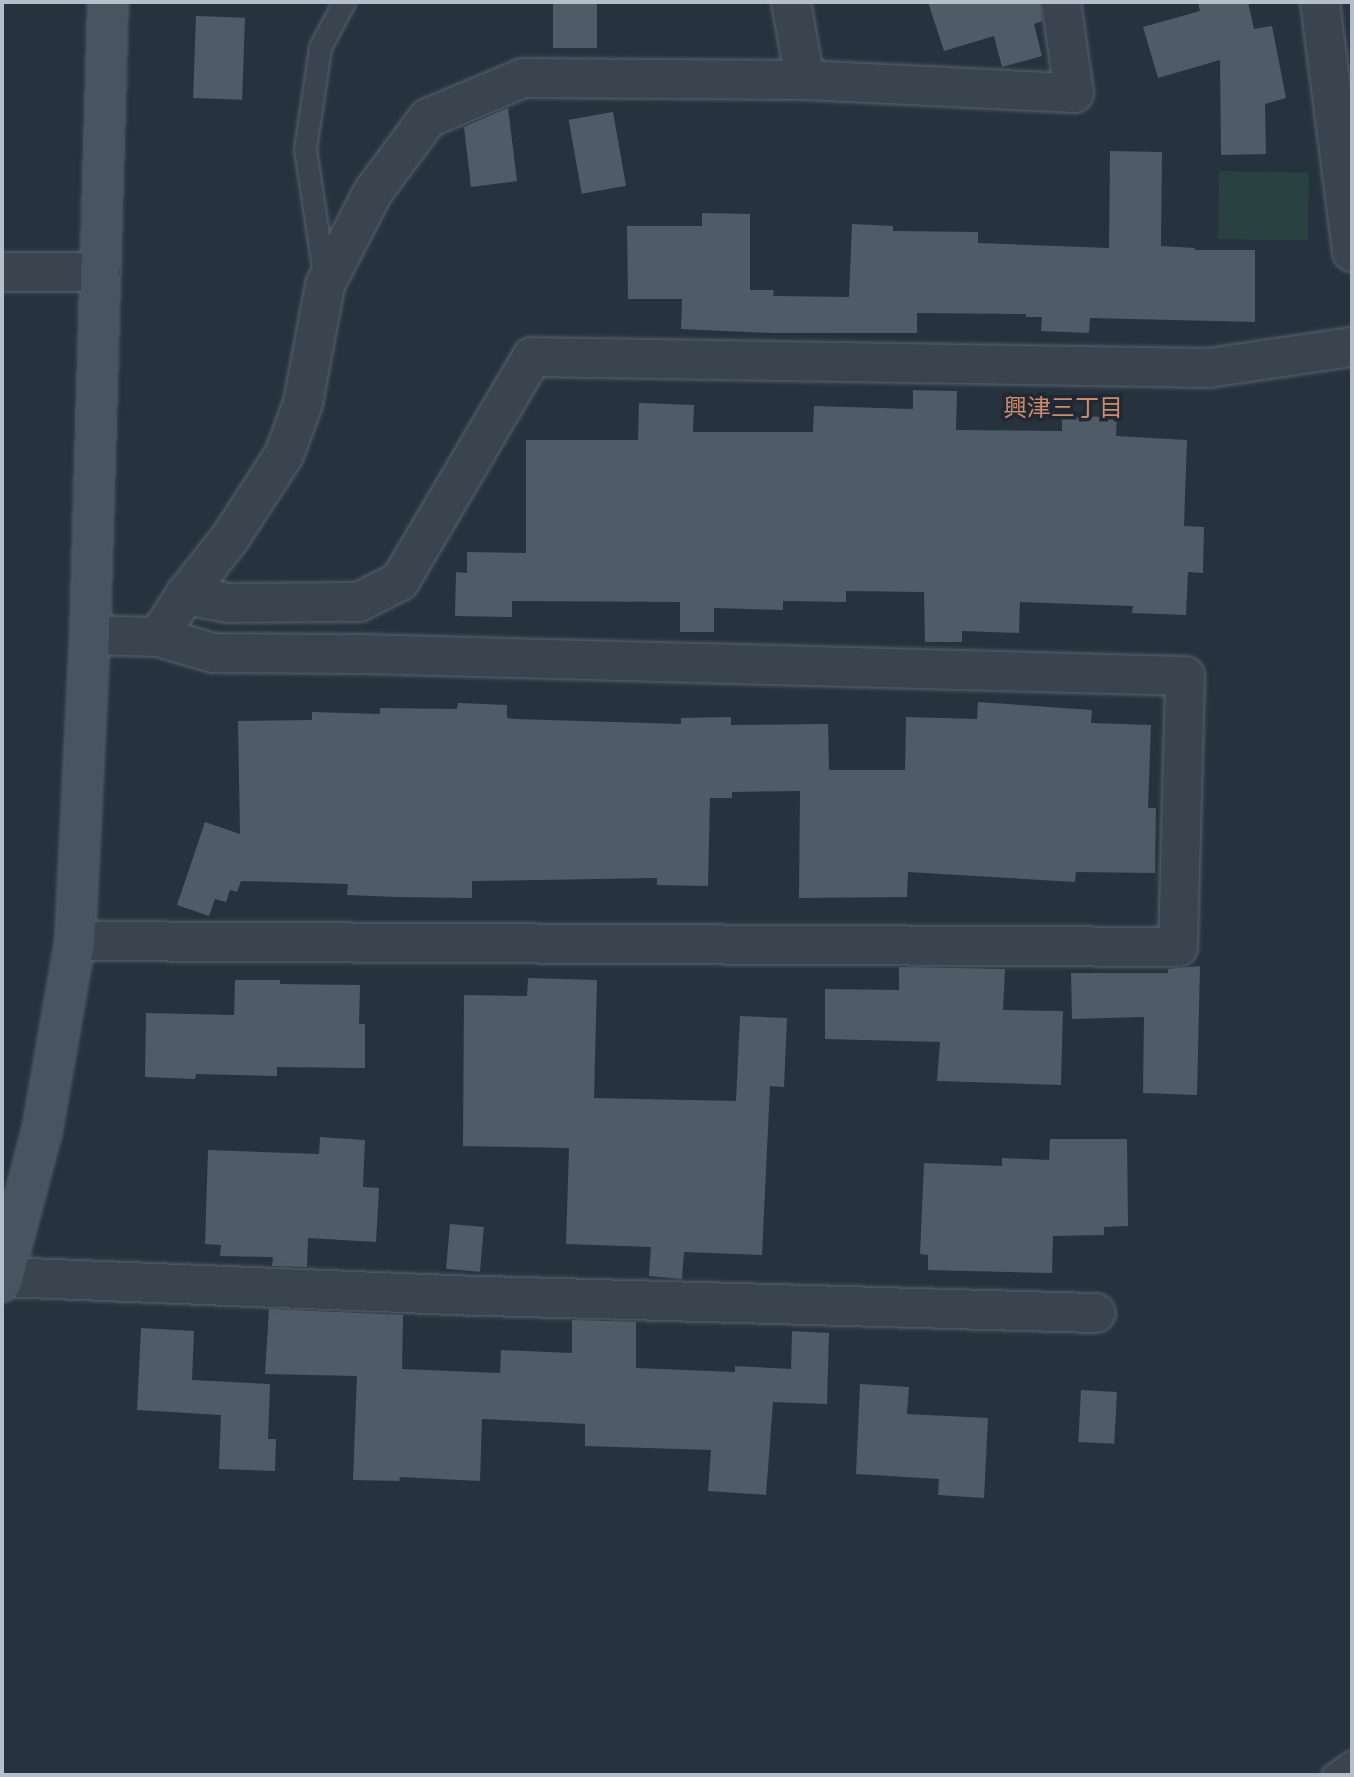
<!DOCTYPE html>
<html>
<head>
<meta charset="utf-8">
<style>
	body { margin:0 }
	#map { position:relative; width:1354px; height:1777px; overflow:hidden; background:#26333e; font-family:"Nunito Sans","Noto Sans JP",sans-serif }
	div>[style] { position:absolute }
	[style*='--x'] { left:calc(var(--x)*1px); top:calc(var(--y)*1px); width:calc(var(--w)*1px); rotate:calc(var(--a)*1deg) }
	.green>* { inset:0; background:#294140; transform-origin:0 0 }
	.building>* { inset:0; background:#4f5c68; transform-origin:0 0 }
	.roads { filter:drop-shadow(0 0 2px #58626c) drop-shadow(0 0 2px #58626c) }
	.lane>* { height:21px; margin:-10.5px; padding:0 10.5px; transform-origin:10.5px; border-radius:10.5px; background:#3a444e }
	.street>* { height:38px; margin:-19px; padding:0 19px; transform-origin:19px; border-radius:19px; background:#3a444e }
	.secondary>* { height:38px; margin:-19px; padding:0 19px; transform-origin:19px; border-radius:19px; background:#485460 }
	span { translate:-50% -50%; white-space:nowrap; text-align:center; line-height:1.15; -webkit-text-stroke:7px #1f2933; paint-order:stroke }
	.neighbourhood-label { font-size:24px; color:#d08a69 }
	.frame { position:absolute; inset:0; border:4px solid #b6bfc9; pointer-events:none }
</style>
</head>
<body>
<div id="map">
	<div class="green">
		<div style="left:1219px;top:171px;width:90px;height:68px;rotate:1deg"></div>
	</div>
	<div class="building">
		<div style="left:553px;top:2px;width:44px;height:46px"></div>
		<div style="clip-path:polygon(928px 2px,1040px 2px,1042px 21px,1034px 24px,1042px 56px,1002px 67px,994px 36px,944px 51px)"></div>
		<div style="clip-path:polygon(1198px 2px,1248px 2px,1254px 29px,1272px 26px,1286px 98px,1265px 104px,1266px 154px,1221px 155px,1220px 60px,1158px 78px,1143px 27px,1200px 11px)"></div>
		<div style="left:196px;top:16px;width:49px;height:82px;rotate:2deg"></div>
		<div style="clip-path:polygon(508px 108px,517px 181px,471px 187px,464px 127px)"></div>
		<div style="left:613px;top:112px;width:75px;height:45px;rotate:80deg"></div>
		<div style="clip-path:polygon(1110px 151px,1162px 152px,1161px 246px,1195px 248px,1195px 250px,1255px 250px,1255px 322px,1090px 318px,1089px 333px,1041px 331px,1042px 317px,1026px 317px,1026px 314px,917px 313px,917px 333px,772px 333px,681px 329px,682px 299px,628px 299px,627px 226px,702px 226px,702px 213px,750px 214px,750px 290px,774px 290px,773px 296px,849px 297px,852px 224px,893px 226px,893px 231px,978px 232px,978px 243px,1109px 248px)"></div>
		<div style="clip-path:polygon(913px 390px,957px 391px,956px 430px,1062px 431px,1062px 416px,1117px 417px,1116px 436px,1187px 440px,1184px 526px,1204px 527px,1203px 573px,1188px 572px,1186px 615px,1132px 613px,1133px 606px,1020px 602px,1019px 633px,962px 631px,962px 642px,925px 642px,924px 592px,846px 591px,846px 602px,783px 601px,783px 610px,714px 608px,714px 632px,680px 632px,680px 602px,512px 601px,512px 617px,455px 616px,456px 572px,467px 573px,467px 552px,526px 553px,526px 440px,638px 440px,639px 403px,694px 405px,693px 432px,813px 432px,814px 406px,913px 409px)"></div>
		<div style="clip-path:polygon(978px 702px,1092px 710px,1091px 723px,1151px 725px,1148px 808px,1156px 808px,1155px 873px,1076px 872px,1075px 882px,908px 872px,907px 897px,799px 898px,800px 791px,732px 792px,732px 798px,710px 798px,708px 886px,657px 885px,657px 878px,472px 881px,472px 898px,397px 897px,347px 895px,348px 884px,241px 881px,237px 892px,230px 890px,226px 902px,215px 899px,209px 916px,177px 905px,205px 822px,240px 834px,238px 721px,312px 720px,312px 712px,380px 714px,380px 708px,457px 709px,458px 703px,507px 705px,507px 718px,515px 719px,681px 724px,681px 718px,731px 717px,731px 725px,828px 724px,829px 770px,905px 770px,906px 717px,977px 719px)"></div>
		<div style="clip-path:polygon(1200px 966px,1197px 1095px,1143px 1093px,1144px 1017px,1072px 1019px,1071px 973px,1168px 973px,1168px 969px)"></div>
		<div style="clip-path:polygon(899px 967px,1005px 969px,1003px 1010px,1063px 1011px,1061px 1085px,937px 1081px,940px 1042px,825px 1039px,825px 989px,899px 990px)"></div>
		<div style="clip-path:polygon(528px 978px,597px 980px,594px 1098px,736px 1101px,740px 1016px,787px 1018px,784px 1087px,770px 1086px,762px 1255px,684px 1252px,682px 1279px,649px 1276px,651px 1247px,566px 1244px,569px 1148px,463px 1146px,464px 995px,527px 996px)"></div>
		<div style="clip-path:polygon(235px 980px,280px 980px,280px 984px,360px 985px,359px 1024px,365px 1024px,365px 1068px,277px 1067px,277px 1076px,196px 1074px,195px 1079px,145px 1077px,146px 1013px,234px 1015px)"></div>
		<div style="clip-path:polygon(320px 1137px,365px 1140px,363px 1187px,379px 1188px,376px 1242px,308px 1238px,307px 1267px,272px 1266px,273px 1257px,220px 1256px,221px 1245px,205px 1244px,208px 1150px,319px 1154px)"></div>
		<div style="clip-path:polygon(1050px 1139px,1127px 1139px,1128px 1226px,1104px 1227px,1104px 1235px,1053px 1236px,1052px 1273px,928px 1270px,928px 1255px,920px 1254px,924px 1163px,1002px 1166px,1002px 1158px,1049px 1160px)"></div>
		<div style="left:450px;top:1224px;width:34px;height:45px;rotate:5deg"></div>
		<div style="clip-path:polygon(269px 1309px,403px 1315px,402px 1369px,500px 1373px,501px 1350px,572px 1353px,572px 1320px,636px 1322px,636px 1368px,735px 1372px,735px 1366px,791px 1369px,792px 1331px,829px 1333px,827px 1404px,773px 1402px,766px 1495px,708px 1491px,711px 1450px,585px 1446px,585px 1424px,482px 1419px,480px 1481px,400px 1477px,399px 1481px,353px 1480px,357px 1376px,265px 1374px)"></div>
		<div style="clip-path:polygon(141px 1328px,194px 1331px,192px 1380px,270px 1384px,268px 1439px,276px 1439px,275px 1471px,219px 1469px,221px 1415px,137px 1410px)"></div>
		<div style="clip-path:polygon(860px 1384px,909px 1387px,907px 1414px,988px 1418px,984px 1498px,938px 1495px,939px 1479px,856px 1474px)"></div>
		<div style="left:1081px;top:1390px;width:36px;height:52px;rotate:3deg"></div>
	</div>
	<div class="roads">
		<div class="lane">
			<div style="--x:325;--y:281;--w:134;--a:-98.6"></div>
			<div style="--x:305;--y:149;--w:103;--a:-81.6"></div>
			<div style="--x:320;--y:47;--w:51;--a:-61.9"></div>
			<div style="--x:1332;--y:1775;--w:24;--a:-35"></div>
		</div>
		<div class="street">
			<div style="--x:791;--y:2;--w:79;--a:79.8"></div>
			<div style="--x:1320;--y:2;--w:252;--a:82.7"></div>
			<div style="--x:2;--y:272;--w:99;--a:0"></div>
			<div style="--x:185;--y:595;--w:44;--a:10.5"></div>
			<div style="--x:228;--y:603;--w:131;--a:-0.4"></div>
			<div style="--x:359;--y:602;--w:46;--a:-27.1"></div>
			<div style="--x:400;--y:581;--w:260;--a:-59.5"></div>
			<div style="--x:532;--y:357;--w:677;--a:0.93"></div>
			<div style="--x:1209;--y:368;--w:145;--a:-8.4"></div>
			<div style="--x:158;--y:637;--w:50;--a:-57.3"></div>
			<div style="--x:185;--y:595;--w:73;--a:-51.7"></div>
			<div style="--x:230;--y:538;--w:99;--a:-57"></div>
			<div style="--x:284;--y:455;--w:55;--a:-69.9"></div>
			<div style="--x:303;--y:403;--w:120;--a:-79.4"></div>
			<div style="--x:325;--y:285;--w:105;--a:-62.7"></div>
			<div style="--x:373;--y:192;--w:92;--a:-53.4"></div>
			<div style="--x:428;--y:118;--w:103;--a:-22.8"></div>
			<div style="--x:523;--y:78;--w:282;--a:0.4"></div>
			<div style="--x:805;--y:80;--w:269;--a:2.8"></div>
			<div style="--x:1074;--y:93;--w:92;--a:-98.1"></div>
			<div style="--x:75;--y:941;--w:1103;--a:0.31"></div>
			<div style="--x:1178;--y:947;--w:271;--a:-88.5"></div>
			<div style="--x:1185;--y:676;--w:822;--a:-178.47"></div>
			<div style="--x:363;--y:654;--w:150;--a:-179.6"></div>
			<div style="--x:213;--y:653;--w:57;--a:-163.8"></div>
			<div style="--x:158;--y:637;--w:68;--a:-178.3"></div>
			<div style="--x:4;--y:1277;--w:482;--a:2.3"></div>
			<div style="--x:486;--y:1296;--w:610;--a:1.6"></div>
		</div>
		<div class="secondary">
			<div style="--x:2;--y:1282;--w:156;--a:-75.2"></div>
			<div style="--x:42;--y:1131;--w:193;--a:-80.1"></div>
			<div style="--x:75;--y:941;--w:306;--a:-87.2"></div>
			<div style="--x:90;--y:635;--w:633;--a:-88.37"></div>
		</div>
	</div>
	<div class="neighbourhood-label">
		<span style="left:1063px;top:409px">興津三丁目</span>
	</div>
	<div class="frame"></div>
</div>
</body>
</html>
